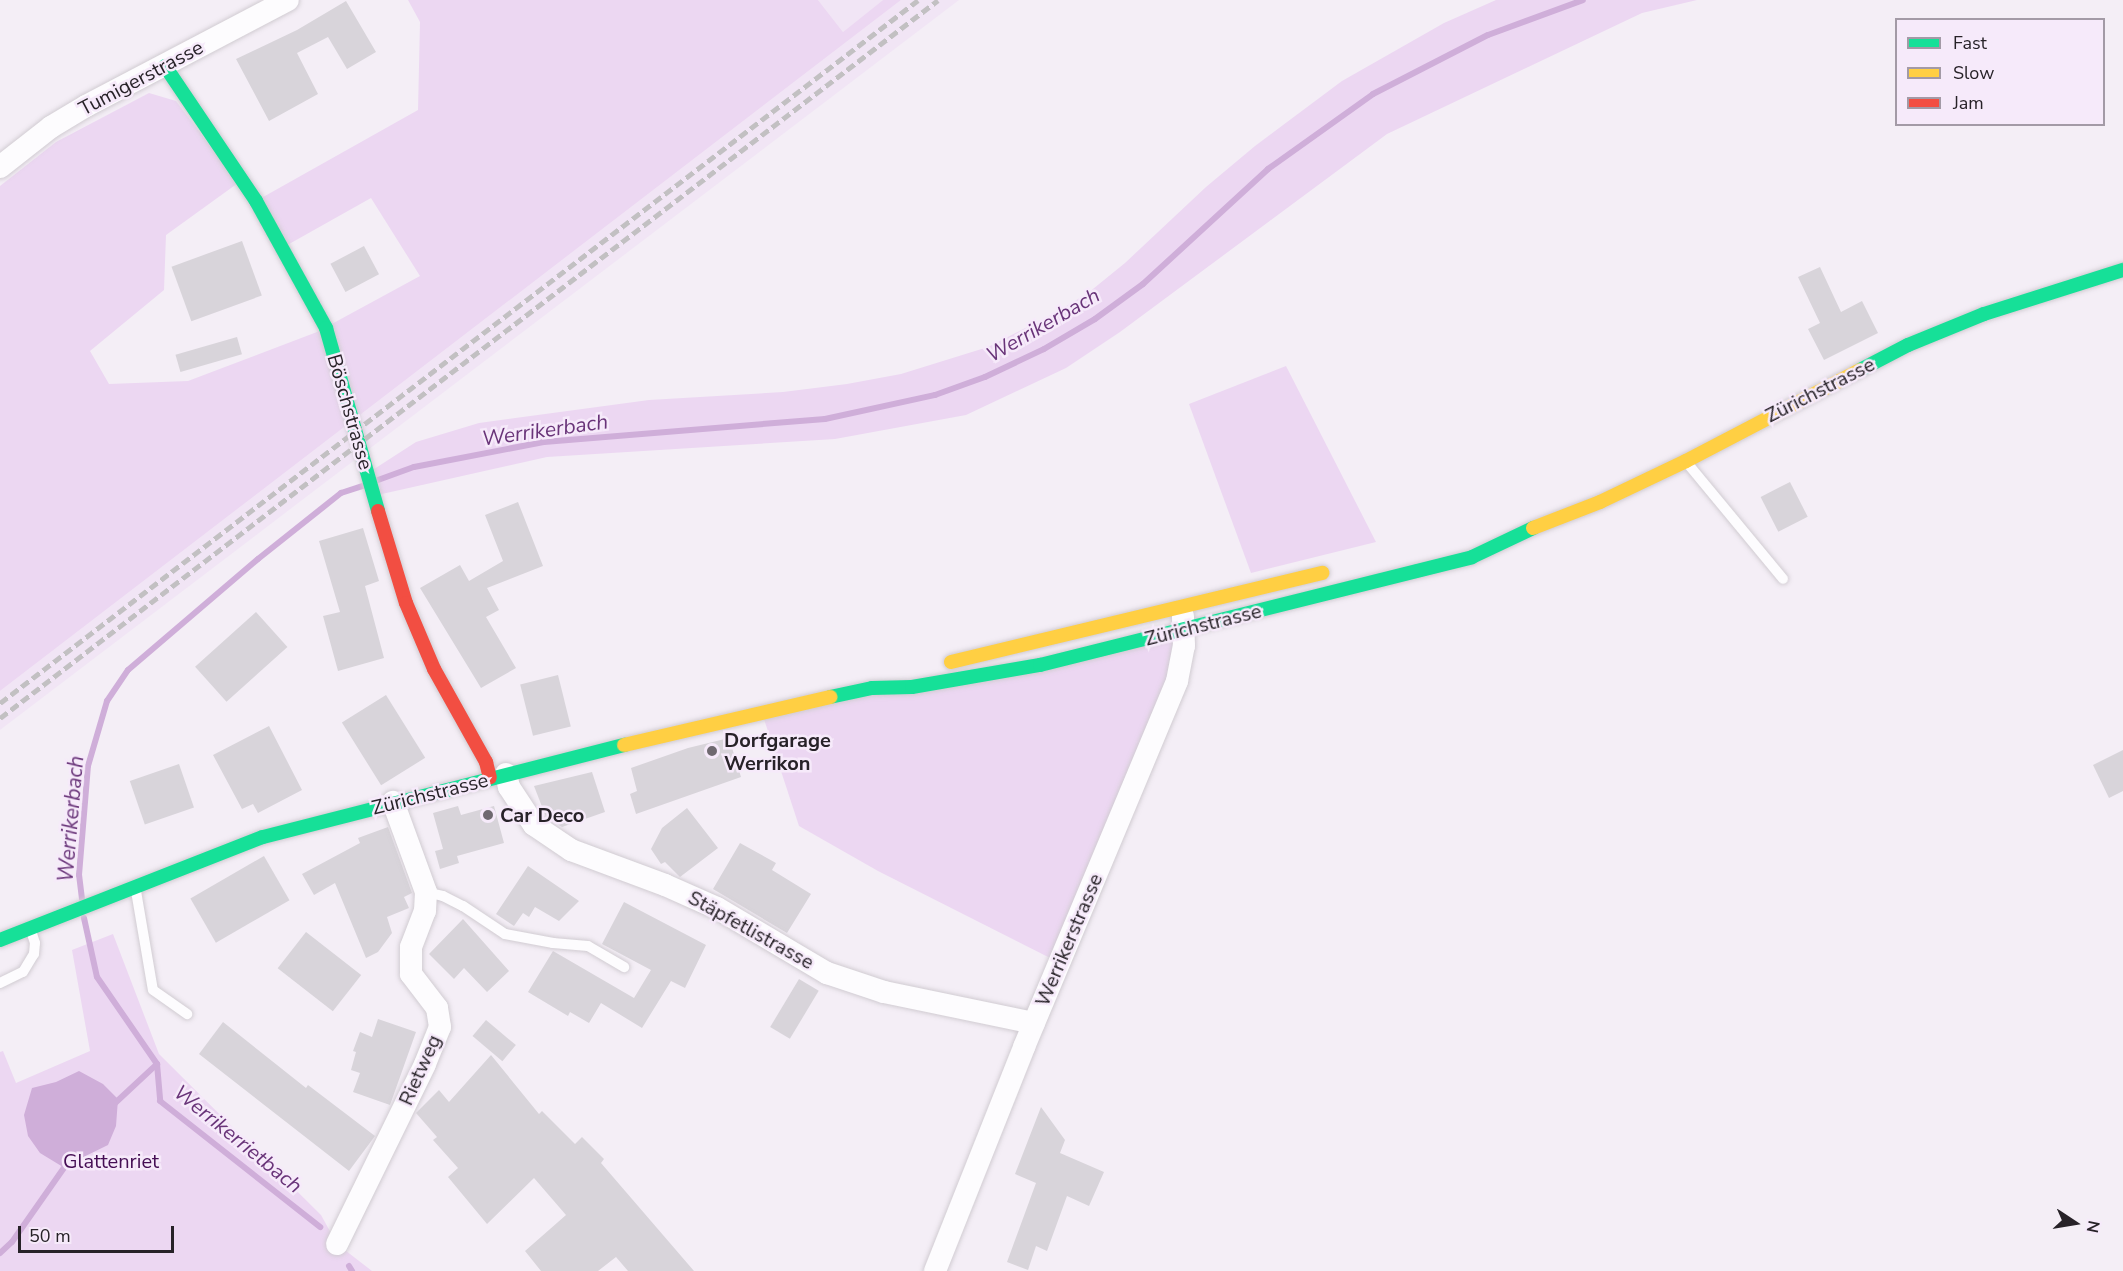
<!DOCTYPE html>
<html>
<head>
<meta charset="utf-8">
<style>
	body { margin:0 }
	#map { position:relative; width:2123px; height:1271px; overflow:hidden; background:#f4eef6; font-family:"Nunito Sans",sans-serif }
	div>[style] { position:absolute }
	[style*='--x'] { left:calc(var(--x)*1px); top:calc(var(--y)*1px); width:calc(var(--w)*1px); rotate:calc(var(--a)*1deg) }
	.built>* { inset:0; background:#f1e5f5 }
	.green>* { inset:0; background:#ecd7f2 }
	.water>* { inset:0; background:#cfaed9 }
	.stream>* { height:6px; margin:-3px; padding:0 3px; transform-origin:3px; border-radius:3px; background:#cfaed9 }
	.building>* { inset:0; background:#d8d4da; transform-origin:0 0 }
	.roads { filter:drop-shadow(0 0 2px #d1ccd2) drop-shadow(0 0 2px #d1ccd2) }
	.lane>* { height:10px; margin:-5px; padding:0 5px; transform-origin:5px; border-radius:5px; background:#fdfcfe }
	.street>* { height:22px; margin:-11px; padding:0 11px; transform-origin:11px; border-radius:11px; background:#fdfcfe }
	.fast>* { height:14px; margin:-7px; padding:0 7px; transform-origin:7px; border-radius:7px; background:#16e098 }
	.slow>* { height:14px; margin:-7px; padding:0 7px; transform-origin:7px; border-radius:7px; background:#ffcf43 }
	.jam>* { height:14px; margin:-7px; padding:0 7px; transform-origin:7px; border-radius:7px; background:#f24e42 }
	.rail>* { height:4.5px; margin-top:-2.25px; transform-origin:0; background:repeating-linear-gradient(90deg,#c2c0c2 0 9px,transparent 0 13.5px) }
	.dots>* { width:16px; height:16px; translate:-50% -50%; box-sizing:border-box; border:3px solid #f6eafa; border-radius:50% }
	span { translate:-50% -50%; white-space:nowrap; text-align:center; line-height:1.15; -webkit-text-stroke:5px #f6eafa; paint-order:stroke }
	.street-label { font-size:20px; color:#272228 }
	.poi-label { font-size:20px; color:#272228; font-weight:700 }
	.left { translate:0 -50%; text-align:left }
	.park-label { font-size:20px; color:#450e54 }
	.water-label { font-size:21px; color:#693479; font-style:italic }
	.legend { position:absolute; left:1895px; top:18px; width:210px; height:108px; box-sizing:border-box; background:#f6eafa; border:2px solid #a39aa6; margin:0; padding:8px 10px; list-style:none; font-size:18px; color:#272228 }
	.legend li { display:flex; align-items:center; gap:12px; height:30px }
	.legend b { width:30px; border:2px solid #a39aa6 }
	.north { position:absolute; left:2045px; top:1193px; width:60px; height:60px; -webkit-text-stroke:4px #f6eafa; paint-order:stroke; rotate:102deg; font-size:16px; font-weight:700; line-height:24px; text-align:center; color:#272228 }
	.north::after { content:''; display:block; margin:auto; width:21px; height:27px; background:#272228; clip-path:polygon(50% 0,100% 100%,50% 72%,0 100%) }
	.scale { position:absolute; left:18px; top:1226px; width:156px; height:27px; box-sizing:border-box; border:3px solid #272228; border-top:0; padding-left:8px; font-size:18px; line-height:21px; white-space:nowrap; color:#272228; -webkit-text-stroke:4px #f6eafa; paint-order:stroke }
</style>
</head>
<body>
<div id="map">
	<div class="built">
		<div style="clip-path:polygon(818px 0,883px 0,843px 32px)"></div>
		<div style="clip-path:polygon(901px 0,959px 0,0 730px,0 691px)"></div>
	</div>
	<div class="green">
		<div style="clip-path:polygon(408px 0,818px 0,843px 32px,883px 0,901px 0,0 691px,0 186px,56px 142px,149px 93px,176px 101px,238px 183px,166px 235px,164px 290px,90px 351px,109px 384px,188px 381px,317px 332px,420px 276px,371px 198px,282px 248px,256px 201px,418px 110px,420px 22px)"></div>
		<div style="clip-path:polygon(1496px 0,1697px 0,1642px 13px,1387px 134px,1120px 332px,1066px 368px,966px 415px,835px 439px,547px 457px,373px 496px,368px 473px,416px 442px,479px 423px,649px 400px,783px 392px,847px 384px,901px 374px,988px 347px,1055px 313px,1088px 293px,1125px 263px,1206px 187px,1255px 146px,1342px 81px,1444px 23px)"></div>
		<div style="clip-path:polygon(1286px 366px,1376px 542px,1251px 573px,1189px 404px)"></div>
		<div style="clip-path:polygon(1185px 630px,1060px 963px,878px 871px,799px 826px,761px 710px)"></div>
		<div style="clip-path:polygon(113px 934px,159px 1054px,321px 1215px,337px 1244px,372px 1271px,0 1271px,0 1052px,3px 1051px,16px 1083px,90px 1051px,72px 950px)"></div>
	</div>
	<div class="water">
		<div style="clip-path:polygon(79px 1071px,103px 1084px,118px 1099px,116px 1126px,108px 1145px,63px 1167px,40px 1153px,28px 1136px,24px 1115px,32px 1088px,56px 1082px)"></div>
	</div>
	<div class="stream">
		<div style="--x:378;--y:480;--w:38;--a:-20"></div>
		<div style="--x:414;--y:467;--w:132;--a:-10.9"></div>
		<div style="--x:544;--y:442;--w:282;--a:-4.7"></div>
		<div style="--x:825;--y:419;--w:113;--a:-12.3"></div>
		<div style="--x:935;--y:395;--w:53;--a:-19.8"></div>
		<div style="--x:985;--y:377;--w:65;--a:-25.4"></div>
		<div style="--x:1044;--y:349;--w:59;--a:-30.5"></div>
		<div style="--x:1095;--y:319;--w:59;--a:-36.1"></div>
		<div style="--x:1143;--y:284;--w:170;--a:-42.6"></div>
		<div style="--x:1268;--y:169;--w:129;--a:-35.5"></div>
		<div style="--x:1373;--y:94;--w:129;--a:-27.2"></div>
		<div style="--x:1488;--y:35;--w:101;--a:-20.2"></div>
		<div style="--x:82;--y:899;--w:24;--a:-97"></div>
		<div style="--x:79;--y:875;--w:109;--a:-85.3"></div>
		<div style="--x:88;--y:766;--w:68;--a:-73.7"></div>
		<div style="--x:107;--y:701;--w:37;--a:-56"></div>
		<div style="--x:128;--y:670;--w:171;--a:-40.5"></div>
		<div style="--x:258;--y:559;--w:106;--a:-38.5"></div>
		<div style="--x:341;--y:493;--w:23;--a:-18"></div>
		<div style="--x:84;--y:918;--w:60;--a:77.6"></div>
		<div style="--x:97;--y:977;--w:106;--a:55.4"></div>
		<div style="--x:157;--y:1064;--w:37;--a:85"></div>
		<div style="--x:160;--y:1101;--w:204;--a:38.2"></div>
		<div style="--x:113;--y:1105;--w:60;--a:-43"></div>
		<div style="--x:0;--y:1253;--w:16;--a:-43"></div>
		<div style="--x:12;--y:1242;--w:98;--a:-55"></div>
		<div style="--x:349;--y:1266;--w:6;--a:59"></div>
	</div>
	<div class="building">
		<div style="clip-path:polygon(346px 1px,376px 52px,347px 69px,328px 37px,297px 53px,318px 94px,269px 121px,236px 59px,297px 30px)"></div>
		<div style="left:242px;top:241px;width:58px;height:75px;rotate:70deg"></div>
		<div style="left:364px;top:246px;width:32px;height:38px;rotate:62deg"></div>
		<div style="clip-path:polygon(1820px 267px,1841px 312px,1862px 301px,1878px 333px,1824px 360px,1808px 329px,1820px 323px,1798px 277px)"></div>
		<div style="left:237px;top:337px;width:18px;height:64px;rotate:74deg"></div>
		<div style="left:1790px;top:482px;width:39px;height:33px;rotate:63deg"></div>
		<div style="clip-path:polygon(518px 502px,543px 566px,487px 588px,499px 610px,486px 617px,516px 668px,481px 688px,420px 588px,460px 565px,469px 581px,503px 561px,485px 515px)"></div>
		<div style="clip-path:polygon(363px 528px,379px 581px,365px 586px,384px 658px,338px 671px,323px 616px,340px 612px,319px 541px)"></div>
		<div style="left:256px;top:612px;width:47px;height:82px;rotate:48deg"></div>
		<div style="left:558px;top:675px;width:53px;height:39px;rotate:76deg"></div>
		<div style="left:386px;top:695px;width:74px;height:52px;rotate:58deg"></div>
		<div style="clip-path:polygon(269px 726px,302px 790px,258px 813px,253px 804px,242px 809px,213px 755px)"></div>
		<div style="clip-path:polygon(729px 738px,741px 777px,636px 814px,630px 794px,637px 791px,631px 768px,688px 748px)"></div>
		<div style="clip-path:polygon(2123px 750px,2123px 791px,2109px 798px,2093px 765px)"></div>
		<div style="left:179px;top:764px;width:46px;height:52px;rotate:71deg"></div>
		<div style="clip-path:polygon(592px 772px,605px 812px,562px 827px,546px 817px,534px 786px)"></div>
		<div style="clip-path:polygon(458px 806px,461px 815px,494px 806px,504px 843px,457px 856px,459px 863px,440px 869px,435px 851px,443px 849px,433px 813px)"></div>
		<div style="clip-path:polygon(687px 808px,718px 848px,680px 877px,665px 862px,661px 864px,651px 849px,662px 828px)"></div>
		<div style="clip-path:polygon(388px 827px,412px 893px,404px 897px,409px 908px,387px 917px,392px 933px,378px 952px,366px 958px,335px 883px,314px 895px,302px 874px,360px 843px,358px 838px)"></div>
		<div style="clip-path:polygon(740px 843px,776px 863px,772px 870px,811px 894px,787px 933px,713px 889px)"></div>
		<div style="left:264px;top:856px;width:51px;height:85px;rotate:60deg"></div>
		<div style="clip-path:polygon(528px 866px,579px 901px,559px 921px,535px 907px,529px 917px,523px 913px,514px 926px,496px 914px)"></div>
		<div style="clip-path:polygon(624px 902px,706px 945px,685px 988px,671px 981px,642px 1028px,601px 1003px,589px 1023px,570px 1012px,568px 1016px,528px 992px,553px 951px,634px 998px,651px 970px,602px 944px)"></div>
		<div style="clip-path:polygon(463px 919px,509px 971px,487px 992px,464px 968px,454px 979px,429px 954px)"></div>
		<div style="left:306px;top:932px;width:70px;height:46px;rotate:38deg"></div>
		<div style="left:799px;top:979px;width:23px;height:56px;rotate:31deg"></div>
		<div style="clip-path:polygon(378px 1019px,416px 1032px,390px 1105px,353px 1092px,360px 1073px,351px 1070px,356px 1052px,353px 1051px,360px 1032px,372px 1037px)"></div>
		<div style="left:486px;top:1020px;width:39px;height:21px;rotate:40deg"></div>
		<div style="clip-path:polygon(223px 1022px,306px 1088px,308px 1085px,375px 1136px,349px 1171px,199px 1054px)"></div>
		<div style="clip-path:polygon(491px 1055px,539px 1114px,542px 1111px,575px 1144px,582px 1137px,604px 1159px,601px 1163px,694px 1271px,628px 1271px,616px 1257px,598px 1271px,541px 1271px,525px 1251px,566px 1215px,534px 1178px,487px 1224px,448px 1177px,458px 1168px,433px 1140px,437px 1137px,416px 1113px,439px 1090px,449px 1102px)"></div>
		<div style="clip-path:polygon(1041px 1107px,1065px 1140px,1060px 1153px,1104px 1172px,1089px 1206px,1067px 1196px,1047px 1251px,1036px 1246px,1028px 1270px,1007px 1262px,1036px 1183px,1015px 1174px)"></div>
	</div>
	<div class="roads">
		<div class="lane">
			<div style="--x:1688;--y:464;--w:149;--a:50.4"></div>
			<div style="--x:136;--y:891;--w:100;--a:80.3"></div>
			<div style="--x:153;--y:990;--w:42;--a:35.2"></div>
			<div style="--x:426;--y:892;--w:17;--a:13"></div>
			<div style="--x:443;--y:896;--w:22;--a:27"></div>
			<div style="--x:463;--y:906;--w:50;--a:33.7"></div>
			<div style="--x:505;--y:934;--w:49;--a:10.6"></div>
			<div style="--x:553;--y:943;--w:35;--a:5"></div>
			<div style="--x:588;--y:946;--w:42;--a:30.3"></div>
			<div style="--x:0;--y:983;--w:25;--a:-26"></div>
			<div style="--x:23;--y:972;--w:21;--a:-59"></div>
			<div style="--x:34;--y:954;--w:11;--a:-85"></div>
			<div style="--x:35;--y:943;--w:13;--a:-108"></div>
		</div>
		<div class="street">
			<div style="--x:0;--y:167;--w:65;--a:-38.1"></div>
			<div style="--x:51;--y:127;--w:41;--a:-31"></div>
			<div style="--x:86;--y:106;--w:228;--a:-27.7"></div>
			<div style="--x:506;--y:774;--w:13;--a:77"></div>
			<div style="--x:509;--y:787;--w:45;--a:56.7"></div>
			<div style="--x:534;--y:825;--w:45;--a:34"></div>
			<div style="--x:571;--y:850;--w:100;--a:20.4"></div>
			<div style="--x:665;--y:885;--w:57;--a:23.9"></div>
			<div style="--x:717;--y:908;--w:128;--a:30.6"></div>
			<div style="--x:827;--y:973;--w:60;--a:18.4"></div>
			<div style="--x:884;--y:992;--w:153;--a:11.7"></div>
			<div style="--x:337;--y:1244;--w:200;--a:-63.9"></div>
			<div style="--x:425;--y:1064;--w:40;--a:-68"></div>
			<div style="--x:440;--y:1027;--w:19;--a:-99"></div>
			<div style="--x:437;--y:1008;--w:43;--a:-127.4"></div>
			<div style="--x:411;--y:974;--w:27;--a:-90"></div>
			<div style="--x:411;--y:947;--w:39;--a:-69"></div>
			<div style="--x:425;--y:911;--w:19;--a:-87"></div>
			<div style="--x:426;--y:892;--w:96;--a:-110.1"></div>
			<div style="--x:935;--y:1271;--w:241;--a:-68.3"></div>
			<div style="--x:1024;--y:1047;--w:397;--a:-67.3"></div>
			<div style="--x:1177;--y:681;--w:36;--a:-79"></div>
			<div style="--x:1184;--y:646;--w:30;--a:-92"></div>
		</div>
		<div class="fast">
			<div style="--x:165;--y:66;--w:163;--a:56"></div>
			<div style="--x:256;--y:201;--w:145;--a:61.1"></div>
			<div style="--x:326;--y:328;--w:190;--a:74.1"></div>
			<div style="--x:1860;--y:370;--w:54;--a:-27.5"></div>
			<div style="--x:1908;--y:345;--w:82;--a:-22.2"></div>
			<div style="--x:1984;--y:314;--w:146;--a:-17.6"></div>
			<div style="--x:830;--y:697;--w:43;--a:-12.1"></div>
			<div style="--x:872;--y:688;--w:40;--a:-1.4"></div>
			<div style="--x:912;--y:687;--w:130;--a:-9.8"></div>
			<div style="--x:1040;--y:665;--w:445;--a:-14"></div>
			<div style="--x:1472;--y:557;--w:68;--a:-25.4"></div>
			<div style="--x:0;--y:940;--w:282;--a:-21.4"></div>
			<div style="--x:263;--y:837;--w:373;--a:-14.3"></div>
		</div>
		<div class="slow">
			<div style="--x:1533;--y:528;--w:72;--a:-21.2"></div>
			<div style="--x:1600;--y:502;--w:95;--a:-25.5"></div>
			<div style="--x:1686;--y:461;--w:196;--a:-27.6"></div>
			<div style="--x:951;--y:662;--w:382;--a:-13.5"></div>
			<div style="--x:624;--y:745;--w:212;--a:-13.1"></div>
		</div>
		<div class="jam">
			<div style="--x:378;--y:511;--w:96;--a:73.1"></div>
			<div style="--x:406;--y:603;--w:72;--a:67"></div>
			<div style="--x:434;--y:669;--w:107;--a:60.8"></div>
			<div style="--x:486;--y:762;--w:16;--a:76"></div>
		</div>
	</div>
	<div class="rail">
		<div style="--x:0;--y:703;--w:1156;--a:-37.44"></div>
		<div style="--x:0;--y:718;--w:1181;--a:-37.43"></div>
	</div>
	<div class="dots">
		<div style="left:712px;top:751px;background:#6f6970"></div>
		<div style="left:488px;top:815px;background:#6f6970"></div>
	</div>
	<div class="street-label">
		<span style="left:141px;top:78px;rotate:-28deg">Tumigerstrasse</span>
		<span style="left:1820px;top:390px;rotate:-27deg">Zürichstrasse</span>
		<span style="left:350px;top:412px;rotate:74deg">Böschstrasse</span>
		<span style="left:1203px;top:625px;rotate:-14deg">Zürichstrasse</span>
		<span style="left:430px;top:794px;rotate:-14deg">Zürichstrasse</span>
		<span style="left:751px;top:930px;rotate:29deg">Stäpfetlistrasse</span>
		<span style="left:1069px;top:940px;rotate:-67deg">Werrikerstrasse</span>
		<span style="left:420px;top:1070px;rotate:-66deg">Rietweg</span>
	</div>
	<div class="poi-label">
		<span class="left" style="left:724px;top:752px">Dorfgarage<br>Werrikon</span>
		<span class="left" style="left:500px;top:815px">Car Deco</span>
	</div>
	<div class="park-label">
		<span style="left:111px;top:1161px">Glattenriet</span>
	</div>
	<div class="water-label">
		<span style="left:1043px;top:325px;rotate:-30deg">Werrikerbach</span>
		<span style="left:545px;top:430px;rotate:-8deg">Werrikerbach</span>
		<span style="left:71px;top:819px;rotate:-85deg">Werrikerbach</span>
		<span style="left:238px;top:1139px;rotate:39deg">Werrikerrietbach</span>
	</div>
	<ul class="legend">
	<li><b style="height:8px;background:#16e098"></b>Fast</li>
	<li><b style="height:8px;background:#ffcf43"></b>Slow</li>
	<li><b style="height:8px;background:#f24e42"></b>Jam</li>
	</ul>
	<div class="north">N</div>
	<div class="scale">50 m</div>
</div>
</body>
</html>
